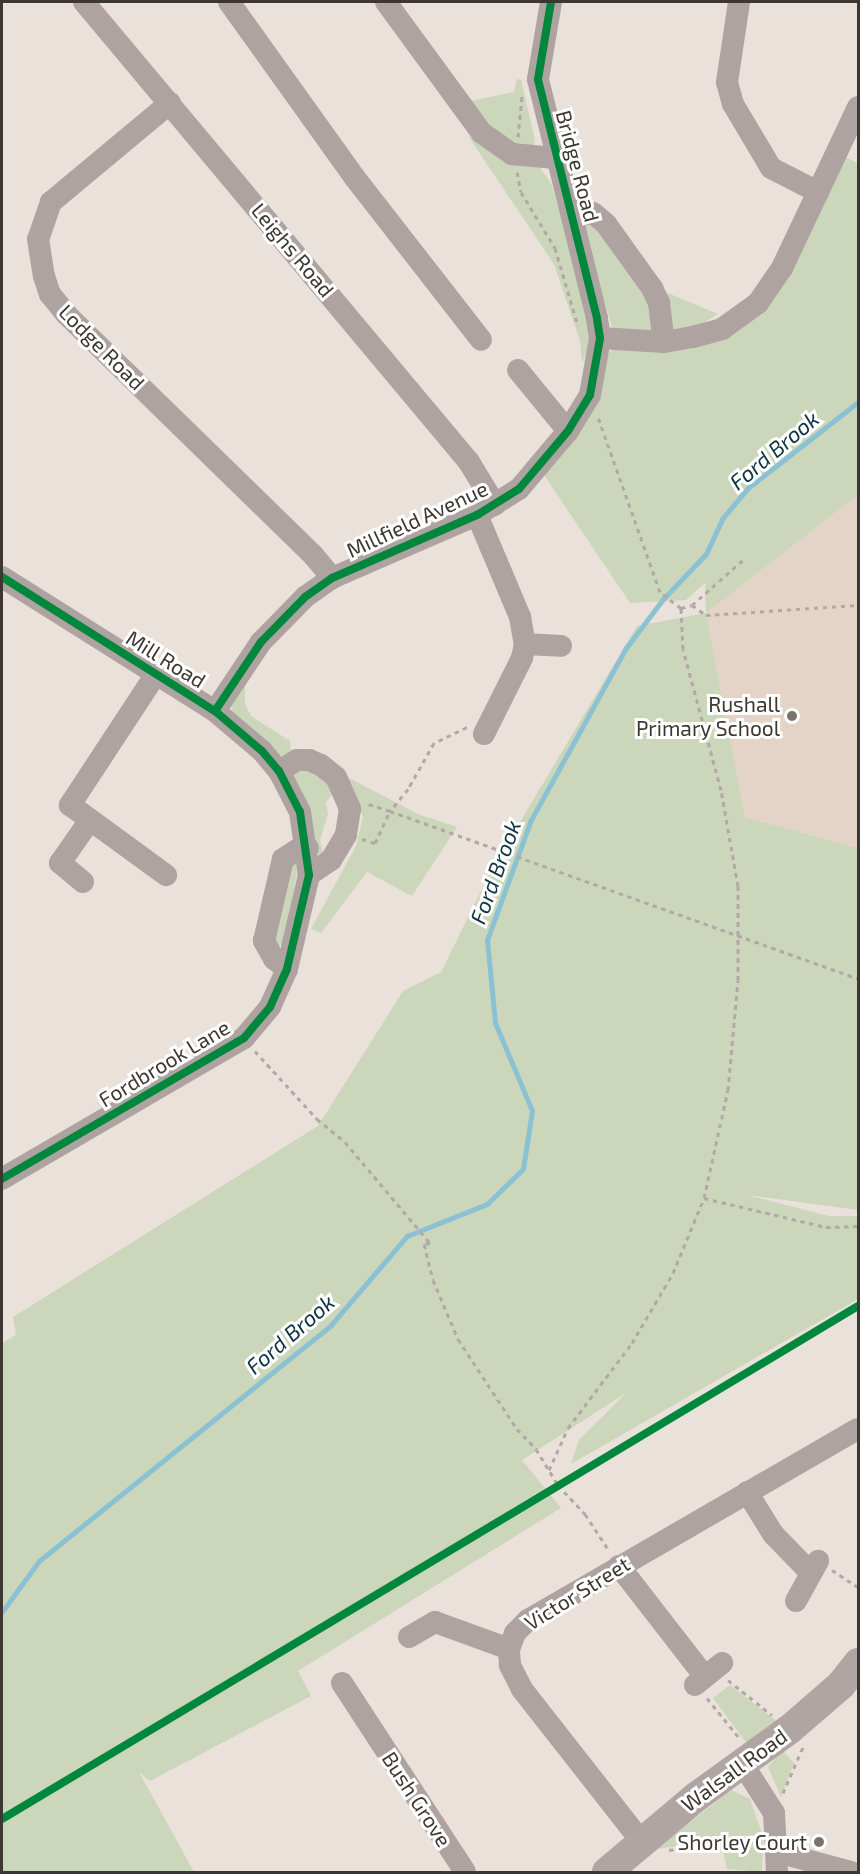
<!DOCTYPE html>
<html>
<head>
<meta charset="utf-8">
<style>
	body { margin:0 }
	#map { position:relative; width:860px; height:1874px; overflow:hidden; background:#eae1da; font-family:"Exo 2",sans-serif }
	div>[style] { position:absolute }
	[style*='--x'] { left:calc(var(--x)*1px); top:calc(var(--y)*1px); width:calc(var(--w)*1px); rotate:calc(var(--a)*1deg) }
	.built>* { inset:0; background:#e4d4c8 }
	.green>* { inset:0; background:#cbd6bb; transform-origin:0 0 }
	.stream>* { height:4.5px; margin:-2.25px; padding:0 2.25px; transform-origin:2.25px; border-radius:2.25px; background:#8ac2d3 }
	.path>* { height:3px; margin-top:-1.5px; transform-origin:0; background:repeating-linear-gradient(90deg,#b2a9a6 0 4.5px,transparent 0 9px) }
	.minor>* { height:22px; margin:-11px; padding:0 11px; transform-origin:11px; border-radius:11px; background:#aea3a1 }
	.major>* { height:30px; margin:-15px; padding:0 15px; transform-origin:15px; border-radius:15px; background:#b0a5a2 }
	.cycleway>* { height:8px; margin:-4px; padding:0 4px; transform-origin:4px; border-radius:4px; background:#00873e }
	.dots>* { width:16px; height:16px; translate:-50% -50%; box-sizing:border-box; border:3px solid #fff; border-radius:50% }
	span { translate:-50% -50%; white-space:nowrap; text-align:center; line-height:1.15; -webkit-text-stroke:6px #fff; paint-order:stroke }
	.street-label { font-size:21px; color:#3d3732 }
	.poi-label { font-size:21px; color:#3d3732 }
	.right { translate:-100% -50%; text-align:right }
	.water-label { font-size:22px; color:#0d3440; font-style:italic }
	.frame { position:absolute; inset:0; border:3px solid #3d3732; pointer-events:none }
</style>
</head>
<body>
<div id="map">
	<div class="built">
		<div style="clip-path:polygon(858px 495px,858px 848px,745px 817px,706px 613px)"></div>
	</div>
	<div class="green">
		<div style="clip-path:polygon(517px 79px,521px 80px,535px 140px,534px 145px,527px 147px,500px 138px,471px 101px,514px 92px)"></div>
		<div style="clip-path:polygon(468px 136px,502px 157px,540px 168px,551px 183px,574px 262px,591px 344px,582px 362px,580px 341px,554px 264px)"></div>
		<div style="clip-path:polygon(845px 157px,858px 163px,858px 495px,706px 613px,745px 817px,858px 848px,858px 1210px,747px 1195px,829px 1216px,858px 1216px,858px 1299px,571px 1464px,579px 1440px,626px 1393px,522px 1460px,561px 1508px,298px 1671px,311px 1696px,150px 1781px,139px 1772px,194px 1872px,2px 1872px,2px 1343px,16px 1335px,13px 1317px,318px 1126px,403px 991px,441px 972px,492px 869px,637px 626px,706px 613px,705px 583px,686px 600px,630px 603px,544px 475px,593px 404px,609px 352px,617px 347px,752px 318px)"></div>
		<div style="clip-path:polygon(594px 221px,649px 291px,658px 330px,613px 330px,582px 225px)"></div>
		<div style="clip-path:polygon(663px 291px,718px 314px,689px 332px,671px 329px)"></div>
		<div style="clip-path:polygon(245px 685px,245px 704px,251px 716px,290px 741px,291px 750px,287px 755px,278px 756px,234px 715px,231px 706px)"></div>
		<div style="clip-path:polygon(305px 766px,324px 777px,332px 794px,326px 803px,328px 814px,320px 840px,323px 853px,317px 856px,293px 774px)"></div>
		<div style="clip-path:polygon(349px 778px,418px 814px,457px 827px,412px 896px,367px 872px,321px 933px,311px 929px,356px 846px,363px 817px)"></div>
		<div style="left:288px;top:860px;width:11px;height:85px;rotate:10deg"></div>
		<div style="clip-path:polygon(730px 1685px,779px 1723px,748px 1745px,713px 1698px)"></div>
		<div style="clip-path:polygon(782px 1750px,794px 1763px,781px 1797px,768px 1767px)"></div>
		<div style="clip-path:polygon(731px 1790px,750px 1799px,762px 1834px,656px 1849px)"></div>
		<div style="clip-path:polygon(763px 1840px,762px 1872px,727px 1869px,722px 1846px)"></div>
	</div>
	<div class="stream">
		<div style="--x:2;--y:1612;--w:63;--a:-54"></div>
		<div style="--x:39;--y:1561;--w:375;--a:-38.9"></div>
		<div style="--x:331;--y:1325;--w:117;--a:-49.5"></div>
		<div style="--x:407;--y:1236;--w:86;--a:-21.8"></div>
		<div style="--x:487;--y:1204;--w:50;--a:-44.2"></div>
		<div style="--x:523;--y:1169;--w:59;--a:-81.2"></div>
		<div style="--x:532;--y:1111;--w:95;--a:-112.8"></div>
		<div style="--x:495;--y:1023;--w:83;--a:-95.5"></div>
		<div style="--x:487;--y:940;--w:128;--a:-69.9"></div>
		<div style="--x:531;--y:820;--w:196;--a:-61.1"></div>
		<div style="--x:626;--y:648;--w:63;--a:-52.8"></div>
		<div style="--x:664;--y:598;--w:61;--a:-46.3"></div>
		<div style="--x:706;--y:554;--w:38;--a:-65"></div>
		<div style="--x:722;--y:519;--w:40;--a:-50"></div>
		<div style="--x:748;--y:488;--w:140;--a:-38"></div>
	</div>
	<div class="path">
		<div style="--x:518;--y:137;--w:41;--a:-84.4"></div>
		<div style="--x:517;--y:172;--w:20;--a:79"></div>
		<div style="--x:521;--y:192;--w:66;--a:58.7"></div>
		<div style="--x:555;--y:248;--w:81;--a:73.6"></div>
		<div style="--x:692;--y:605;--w:69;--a:-41.5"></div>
		<div style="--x:681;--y:608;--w:11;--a:-15"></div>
		<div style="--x:692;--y:605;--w:17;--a:36"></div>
		<div style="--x:706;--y:615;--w:152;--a:-3.8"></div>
		<div style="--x:467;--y:727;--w:37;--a:154"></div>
		<div style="--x:434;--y:743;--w:53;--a:119.5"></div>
		<div style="--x:408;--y:789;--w:28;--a:129"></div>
		<div style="--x:390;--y:811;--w:497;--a:19.7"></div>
		<div style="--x:362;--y:839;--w:14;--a:17"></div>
		<div style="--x:375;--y:843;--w:35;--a:-65"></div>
		<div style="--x:390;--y:811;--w:23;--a:-162"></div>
		<div style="--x:255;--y:1051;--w:92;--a:47.6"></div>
		<div style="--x:317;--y:1119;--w:36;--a:39"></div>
		<div style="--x:345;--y:1142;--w:132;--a:49.9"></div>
		<div style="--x:430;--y:1243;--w:6;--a:171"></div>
		<div style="--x:424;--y:1244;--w:37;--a:76"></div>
		<div style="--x:433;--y:1280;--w:64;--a:67"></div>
		<div style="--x:458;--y:1339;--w:108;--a:56.8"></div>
		<div style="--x:517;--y:1429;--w:28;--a:46"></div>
		<div style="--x:536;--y:1449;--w:42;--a:58.6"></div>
		<div style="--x:558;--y:1485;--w:40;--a:47"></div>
		<div style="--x:585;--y:1514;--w:45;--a:56.7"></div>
		<div style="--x:704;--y:1198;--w:125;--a:13.4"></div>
		<div style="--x:826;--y:1227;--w:32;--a:-2"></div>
		<div style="--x:549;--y:1470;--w:46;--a:-65.7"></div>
		<div style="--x:568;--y:1428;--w:106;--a:-53"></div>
		<div style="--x:632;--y:1343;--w:81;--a:-59.6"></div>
		<div style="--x:673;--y:1273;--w:81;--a:-67.5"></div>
		<div style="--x:704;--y:1198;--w:111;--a:-77.5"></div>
		<div style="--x:728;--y:1090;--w:110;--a:-84.8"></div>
		<div style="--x:738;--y:980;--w:94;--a:-90"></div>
		<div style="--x:738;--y:886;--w:97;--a:-100"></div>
		<div style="--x:721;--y:790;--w:146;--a:-105.1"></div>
		<div style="--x:683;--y:649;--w:41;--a:-92.8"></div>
		<div style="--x:681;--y:608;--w:26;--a:-143"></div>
		<div style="--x:660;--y:592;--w:186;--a:-109.5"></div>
		<div style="--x:832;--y:1570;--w:31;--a:33"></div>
		<div style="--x:728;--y:1680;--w:56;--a:38.5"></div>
		<div style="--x:707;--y:1698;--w:54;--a:51"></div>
		<div style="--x:783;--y:1793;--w:50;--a:-66.5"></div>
		<div style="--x:669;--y:1850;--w:89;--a:-8.4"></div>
	</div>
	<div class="minor">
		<div style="--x:84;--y:2;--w:600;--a:50.07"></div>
		<div style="--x:469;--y:462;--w:50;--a:58.8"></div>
		<div style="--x:229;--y:2;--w:216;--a:54.4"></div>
		<div style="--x:355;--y:178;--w:205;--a:52.1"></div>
		<div style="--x:386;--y:2;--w:162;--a:53.8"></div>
		<div style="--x:482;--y:133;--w:37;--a:35"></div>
		<div style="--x:512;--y:154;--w:43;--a:5.3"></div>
		<div style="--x:739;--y:2;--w:81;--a:98.5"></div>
		<div style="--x:727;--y:82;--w:23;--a:75"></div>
		<div style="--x:733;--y:104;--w:74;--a:59.3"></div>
		<div style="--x:771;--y:168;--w:53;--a:27.1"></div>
		<div style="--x:170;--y:103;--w:155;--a:140.2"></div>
		<div style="--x:51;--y:202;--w:39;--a:109"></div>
		<div style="--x:38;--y:239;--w:37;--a:81"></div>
		<div style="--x:44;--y:276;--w:19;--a:72"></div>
		<div style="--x:50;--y:294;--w:26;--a:51"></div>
		<div style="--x:66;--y:314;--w:345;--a:44.3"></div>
		<div style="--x:313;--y:555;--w:30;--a:50"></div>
		<div style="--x:572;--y:216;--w:21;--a:-8"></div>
		<div style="--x:593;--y:213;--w:17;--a:40"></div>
		<div style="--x:606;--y:224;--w:79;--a:54.3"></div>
		<div style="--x:652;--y:288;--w:17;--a:65"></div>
		<div style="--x:659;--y:303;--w:39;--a:83"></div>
		<div style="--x:600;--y:338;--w:64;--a:3.6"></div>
		<div style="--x:664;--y:342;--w:29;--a:-10"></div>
		<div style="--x:693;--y:337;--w:30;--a:-15"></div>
		<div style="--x:722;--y:329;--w:44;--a:-35.8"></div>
		<div style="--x:758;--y:303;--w:42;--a:-55.6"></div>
		<div style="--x:782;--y:268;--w:178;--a:-64.7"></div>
		<div style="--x:518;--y:370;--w:79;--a:50.7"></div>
		<div style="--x:477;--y:515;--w:111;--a:67.1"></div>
		<div style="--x:520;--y:617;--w:27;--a:80"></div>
		<div style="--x:525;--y:644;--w:14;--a:102"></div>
		<div style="--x:522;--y:658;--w:85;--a:116.6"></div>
		<div style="--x:2;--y:577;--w:252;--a:32.2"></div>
		<div style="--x:215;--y:711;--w:62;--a:40.4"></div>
		<div style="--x:262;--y:751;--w:26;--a:50"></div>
		<div style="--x:279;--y:771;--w:46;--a:62.9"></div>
		<div style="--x:300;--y:812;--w:64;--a:81.9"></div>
		<div style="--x:309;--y:875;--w:97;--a:103.2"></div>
		<div style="--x:287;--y:969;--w:42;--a:114.1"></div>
		<div style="--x:270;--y:1007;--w:40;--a:130"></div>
		<div style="--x:244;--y:1038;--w:280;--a:149.8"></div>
		<div style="--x:525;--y:644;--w:36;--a:3"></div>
		<div style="--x:156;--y:674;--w:157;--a:123.3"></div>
		<div style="--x:70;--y:805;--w:119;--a:36.1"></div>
		<div style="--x:215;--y:711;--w:83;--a:-56.3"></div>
		<div style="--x:261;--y:642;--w:63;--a:-45.6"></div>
		<div style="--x:305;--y:597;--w:33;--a:-35"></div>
		<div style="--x:332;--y:578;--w:158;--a:-23.5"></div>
		<div style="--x:477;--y:515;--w:49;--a:-31.8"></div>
		<div style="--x:519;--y:489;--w:76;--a:-49.8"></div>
		<div style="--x:568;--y:431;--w:42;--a:-58.6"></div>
		<div style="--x:590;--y:395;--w:58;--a:-80"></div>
		<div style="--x:600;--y:338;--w:20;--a:-99"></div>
		<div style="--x:597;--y:318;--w:246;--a:-103.9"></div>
		<div style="--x:538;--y:79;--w:78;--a:-80.4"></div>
		<div style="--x:279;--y:771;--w:21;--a:-31"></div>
		<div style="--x:297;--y:760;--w:12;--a:0"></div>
		<div style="--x:309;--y:760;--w:13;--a:23"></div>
		<div style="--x:321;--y:765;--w:19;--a:39"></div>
		<div style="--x:336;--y:777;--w:35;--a:66"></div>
		<div style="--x:350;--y:809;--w:26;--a:99"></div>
		<div style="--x:346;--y:835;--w:29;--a:121"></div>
		<div style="--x:331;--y:860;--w:27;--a:146"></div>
		<div style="--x:83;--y:882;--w:30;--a:-140"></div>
		<div style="--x:60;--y:863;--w:52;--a:-55.1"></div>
		<div style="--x:287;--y:969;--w:16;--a:-142"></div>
		<div style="--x:274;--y:959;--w:21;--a:-119"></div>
		<div style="--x:264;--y:941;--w:84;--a:-77"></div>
		<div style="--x:283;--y:859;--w:17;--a:-33"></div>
		<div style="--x:297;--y:850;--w:11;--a:-10"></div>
		<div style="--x:747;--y:1492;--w:49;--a:58.2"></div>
		<div style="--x:773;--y:1534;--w:53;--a:45.8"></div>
		<div style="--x:619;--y:1566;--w:140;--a:52.2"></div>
		<div style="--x:796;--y:1601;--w:46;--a:-61.2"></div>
		<div style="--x:409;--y:1637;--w:30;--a:-30"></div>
		<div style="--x:435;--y:1622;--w:79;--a:20"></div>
		<div style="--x:342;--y:1683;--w:225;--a:56.9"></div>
		<div style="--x:695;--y:1685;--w:35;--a:-39"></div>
		<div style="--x:742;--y:1763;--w:59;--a:57.4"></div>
		<div style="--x:774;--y:1813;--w:59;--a:87.1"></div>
		<div style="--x:641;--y:1841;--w:193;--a:-128.1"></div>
		<div style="--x:522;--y:1689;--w:27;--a:-117"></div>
		<div style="--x:510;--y:1665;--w:16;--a:-94"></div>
		<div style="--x:509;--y:1649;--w:17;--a:-69"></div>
		<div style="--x:515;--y:1633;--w:18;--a:-45"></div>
		<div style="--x:528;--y:1620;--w:381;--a:-30.1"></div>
		<div style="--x:777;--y:1852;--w:77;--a:15.1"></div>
	</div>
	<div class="major">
		<div style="--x:607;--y:1872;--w:116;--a:-40.1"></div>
		<div style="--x:696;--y:1797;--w:116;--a:-35.9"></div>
		<div style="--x:790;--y:1729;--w:67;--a:-40.8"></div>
		<div style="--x:841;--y:1685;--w:28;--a:-52"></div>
	</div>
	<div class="cycleway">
		<div style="--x:2;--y:577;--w:252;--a:32.2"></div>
		<div style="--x:215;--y:711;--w:62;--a:40.4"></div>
		<div style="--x:262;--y:751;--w:26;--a:50"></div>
		<div style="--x:279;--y:771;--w:46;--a:62.9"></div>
		<div style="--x:300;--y:812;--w:64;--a:81.9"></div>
		<div style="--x:309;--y:875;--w:97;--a:103.2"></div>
		<div style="--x:287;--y:969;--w:42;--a:114.1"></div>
		<div style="--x:270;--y:1007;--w:40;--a:130"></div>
		<div style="--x:244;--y:1038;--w:280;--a:149.8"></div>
		<div style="--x:215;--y:711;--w:83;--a:-56.3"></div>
		<div style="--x:261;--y:642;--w:63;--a:-45.6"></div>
		<div style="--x:305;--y:597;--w:33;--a:-35"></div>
		<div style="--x:332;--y:578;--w:158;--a:-23.5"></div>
		<div style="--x:477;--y:515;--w:49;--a:-31.8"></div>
		<div style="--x:519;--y:489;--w:76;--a:-49.8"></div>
		<div style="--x:568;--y:431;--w:42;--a:-58.6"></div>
		<div style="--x:590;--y:395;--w:58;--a:-80"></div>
		<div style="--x:600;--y:338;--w:20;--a:-99"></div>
		<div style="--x:597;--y:318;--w:246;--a:-103.9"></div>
		<div style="--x:538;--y:79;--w:78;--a:-80.4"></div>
		<div style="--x:2;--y:1819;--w:998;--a:-30.93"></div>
	</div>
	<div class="dots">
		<div style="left:792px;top:716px;background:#7a726d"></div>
		<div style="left:819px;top:1842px;background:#7a726d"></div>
	</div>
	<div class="street-label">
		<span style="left:578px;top:166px;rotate:75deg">Bridge Road</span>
		<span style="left:293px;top:250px;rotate:50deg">Leighs Road</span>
		<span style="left:102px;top:347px;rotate:45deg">Lodge Road</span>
		<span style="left:417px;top:519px;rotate:-25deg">Millfield Avenue</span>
		<span style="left:166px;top:659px;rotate:32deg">Mill Road</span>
		<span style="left:164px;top:1063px;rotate:-31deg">Fordbrook Lane</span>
		<span style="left:577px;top:1593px;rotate:-32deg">Victor Street</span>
		<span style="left:734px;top:1770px;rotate:-36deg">Walsall Road</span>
		<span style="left:417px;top:1799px;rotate:57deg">Bush Grove</span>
	</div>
	<div class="poi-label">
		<span class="right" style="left:780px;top:716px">Rushall<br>Primary School</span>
		<span class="right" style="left:807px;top:1842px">Shorley Court</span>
	</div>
	<div class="water-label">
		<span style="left:774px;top:450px;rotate:-40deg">Ford Brook</span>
		<span style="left:495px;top:872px;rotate:-70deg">Ford Brook</span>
		<span style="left:290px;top:1334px;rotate:-41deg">Ford Brook</span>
	</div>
	<div class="frame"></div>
</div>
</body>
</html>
